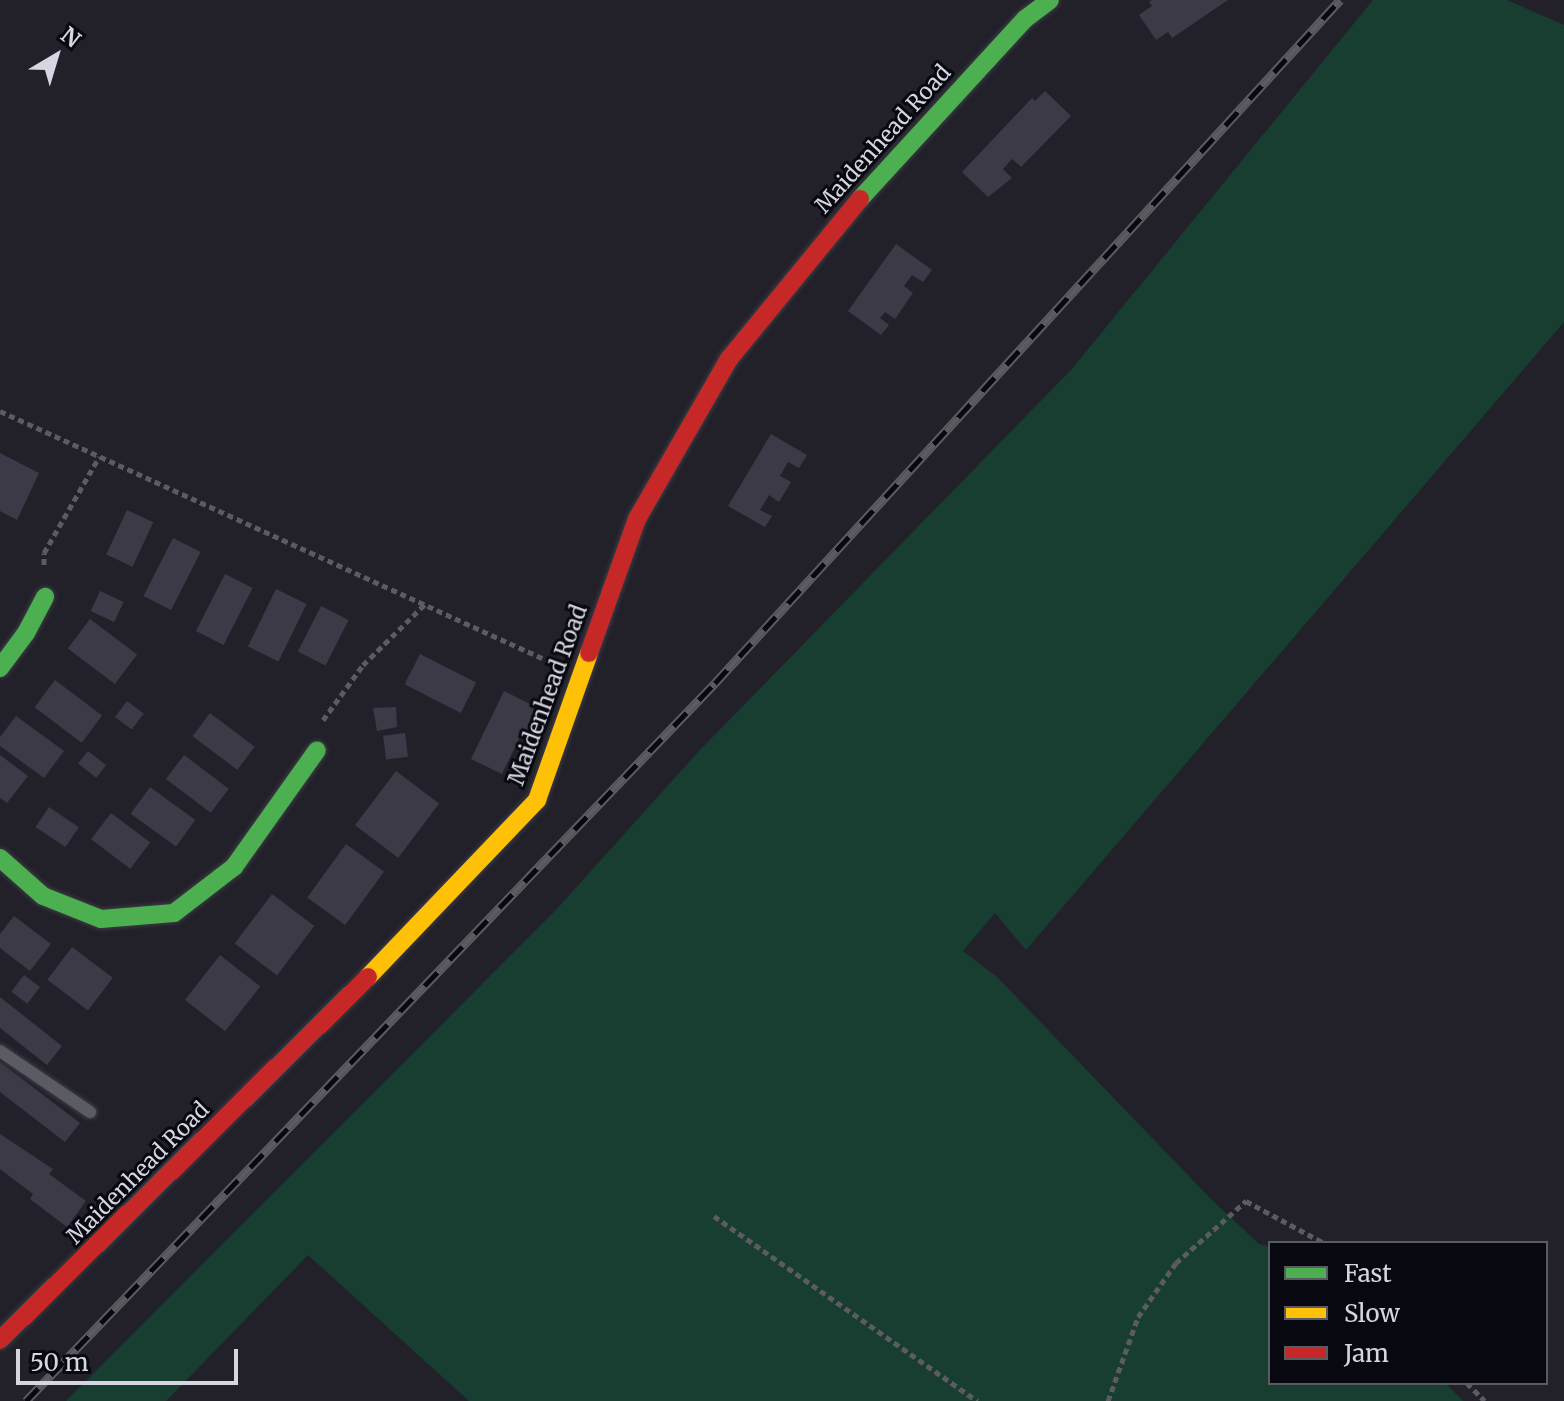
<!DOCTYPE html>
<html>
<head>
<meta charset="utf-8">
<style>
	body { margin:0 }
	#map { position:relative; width:1564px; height:1401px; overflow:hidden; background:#22212a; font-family:Merriweather,serif }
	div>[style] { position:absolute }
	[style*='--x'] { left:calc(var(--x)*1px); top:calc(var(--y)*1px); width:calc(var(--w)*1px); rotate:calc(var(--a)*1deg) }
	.green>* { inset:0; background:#173e31 }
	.building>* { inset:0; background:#3c3a46; transform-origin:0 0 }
	.path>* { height:5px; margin-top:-2.5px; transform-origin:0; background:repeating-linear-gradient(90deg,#5b5b61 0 6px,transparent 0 10px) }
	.roads { filter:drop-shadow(0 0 2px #3c3c44) drop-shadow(0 0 2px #3c3c44) }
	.lane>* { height:12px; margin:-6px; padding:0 6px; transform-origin:6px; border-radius:6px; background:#5b5b63 }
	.fast>* { height:18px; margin:-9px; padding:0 9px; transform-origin:9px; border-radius:9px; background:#4caf50 }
	.slow>* { height:18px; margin:-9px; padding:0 9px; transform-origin:9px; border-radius:9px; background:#ffc107 }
	.jam>* { height:18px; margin:-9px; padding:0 9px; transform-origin:9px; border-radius:9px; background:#c62828 }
	.rail>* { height:9px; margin-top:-4.5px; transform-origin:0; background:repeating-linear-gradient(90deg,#080810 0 18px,#5b5b61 0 36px); box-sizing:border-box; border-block:2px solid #5b5b61 }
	span { translate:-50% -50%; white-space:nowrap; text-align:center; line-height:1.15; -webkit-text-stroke:6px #080810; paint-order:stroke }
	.street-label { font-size:22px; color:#d6d6e2 }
	.legend { position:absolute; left:1268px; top:1241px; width:280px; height:144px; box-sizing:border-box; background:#080810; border:2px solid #5a5a64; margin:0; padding:10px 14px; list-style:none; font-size:24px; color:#d6d6e2 }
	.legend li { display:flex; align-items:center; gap:16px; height:40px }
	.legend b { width:40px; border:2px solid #5a5a64 }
	.north { position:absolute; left:16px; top:16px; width:80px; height:80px; -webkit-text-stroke:6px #080810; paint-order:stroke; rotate:38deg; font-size:22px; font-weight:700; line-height:32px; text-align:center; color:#d6d6e2 }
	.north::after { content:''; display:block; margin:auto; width:28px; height:36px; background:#d6d6e2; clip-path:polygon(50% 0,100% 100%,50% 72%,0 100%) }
	.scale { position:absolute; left:16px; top:1349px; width:222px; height:36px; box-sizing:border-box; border:4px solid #d6d6e2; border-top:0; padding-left:10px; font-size:24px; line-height:28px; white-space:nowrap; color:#d6d6e2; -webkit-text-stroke:6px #080810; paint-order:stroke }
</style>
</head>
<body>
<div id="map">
	<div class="green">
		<div style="clip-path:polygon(1373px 0,1507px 0,1564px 25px,1564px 322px,1026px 950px,995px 913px,963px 951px,997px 977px,1211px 1199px,1259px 1244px,1270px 1247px,1270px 1383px,1445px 1383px,1463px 1401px,469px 1401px,308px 1255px,166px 1401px,66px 1401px,555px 911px,698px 752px,1071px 370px)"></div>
	</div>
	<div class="building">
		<div style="clip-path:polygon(1152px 0,1228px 0,1172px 38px,1168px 32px,1156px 40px,1139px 15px,1152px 6px,1149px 2px)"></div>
		<div style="clip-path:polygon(1045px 91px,1071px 116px,1021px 167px,1012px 159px,1003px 169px,1012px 178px,988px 197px,962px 172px,1032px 98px,1035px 101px)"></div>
		<div style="clip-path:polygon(896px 244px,932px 270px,923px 282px,912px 275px,904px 286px,913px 293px,895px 319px,885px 312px,880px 318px,889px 325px,881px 335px,848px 311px)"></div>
		<div style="clip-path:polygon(771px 434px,807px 455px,799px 468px,788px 462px,780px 476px,791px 482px,779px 502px,769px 495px,760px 510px,772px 516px,765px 527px,728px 506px)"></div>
		<div style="clip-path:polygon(0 453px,39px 473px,17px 520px,0 511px)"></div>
		<div style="left:127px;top:510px;width:29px;height:49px;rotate:25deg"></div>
		<div style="left:173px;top:538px;width:31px;height:65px;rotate:27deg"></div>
		<div style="left:225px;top:574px;width:31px;height:64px;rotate:27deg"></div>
		<div style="left:276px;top:589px;width:34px;height:64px;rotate:26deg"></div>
		<div style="left:100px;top:591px;width:26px;height:22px;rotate:25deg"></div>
		<div style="left:321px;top:606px;width:31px;height:51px;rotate:27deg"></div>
		<div style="left:90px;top:619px;width:59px;height:37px;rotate:37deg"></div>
		<div style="left:420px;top:654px;width:63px;height:34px;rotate:27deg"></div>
		<div style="left:55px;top:680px;width:59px;height:34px;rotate:37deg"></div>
		<div style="clip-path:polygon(504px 691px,542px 710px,527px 740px,520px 737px,502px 774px,471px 759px)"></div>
		<div style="left:127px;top:701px;width:21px;height:20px;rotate:37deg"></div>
		<div style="clip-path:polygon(396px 707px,397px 727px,377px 731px,373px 708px)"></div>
		<div style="left:210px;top:713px;width:56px;height:29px;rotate:37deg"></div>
		<div style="clip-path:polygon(16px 716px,64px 751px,44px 778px,0 746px,0 737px)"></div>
		<div style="left:405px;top:733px;width:24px;height:22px;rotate:83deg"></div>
		<div style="left:88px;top:751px;width:23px;height:16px;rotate:38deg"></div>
		<div style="clip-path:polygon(0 755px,28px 776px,7px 803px,0 798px)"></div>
		<div style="left:184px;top:755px;width:56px;height:30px;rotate:37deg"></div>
		<div style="left:396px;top:771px;width:54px;height:68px;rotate:37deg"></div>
		<div style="left:150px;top:787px;width:56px;height:33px;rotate:36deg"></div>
		<div style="left:49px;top:807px;width:36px;height:24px;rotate:34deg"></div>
		<div style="left:111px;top:813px;width:49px;height:33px;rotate:37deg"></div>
		<div style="left:346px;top:844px;width:47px;height:66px;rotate:36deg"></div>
		<div style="left:272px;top:894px;width:53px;height:62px;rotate:37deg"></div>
		<div style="clip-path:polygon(14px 916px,51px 944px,30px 971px,0 948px,0 934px)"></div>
		<div style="left:72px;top:947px;width:51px;height:41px;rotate:37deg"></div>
		<div style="left:220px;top:955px;width:51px;height:57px;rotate:38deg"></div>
		<div style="left:24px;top:975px;width:20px;height:21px;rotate:37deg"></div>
		<div style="clip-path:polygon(0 997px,62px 1046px,47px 1065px,0 1028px)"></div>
		<div style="clip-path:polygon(0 1062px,80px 1123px,65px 1142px,0 1092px)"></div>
		<div style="clip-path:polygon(0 1134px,53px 1169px,49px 1174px,86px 1201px,67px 1227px,30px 1199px,33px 1194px,0 1169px)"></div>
	</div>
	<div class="path">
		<div style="--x:0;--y:411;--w:608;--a:24.5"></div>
		<div style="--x:44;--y:565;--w:12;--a:-90"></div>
		<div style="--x:44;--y:553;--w:111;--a:-60.2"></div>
		<div style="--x:323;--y:720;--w:68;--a:-54"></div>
		<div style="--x:363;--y:665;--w:87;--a:-44.5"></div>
		<div style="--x:714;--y:1216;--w:322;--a:35.1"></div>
		<div style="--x:1467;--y:1383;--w:25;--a:45"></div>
		<div style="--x:1108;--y:1401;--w:89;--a:-70.3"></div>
		<div style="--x:1138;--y:1317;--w:66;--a:-54.9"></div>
		<div style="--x:1176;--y:1263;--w:94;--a:-41.5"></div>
		<div style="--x:1246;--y:1201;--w:89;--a:28.3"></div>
	</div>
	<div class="roads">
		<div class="lane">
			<div style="--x:0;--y:1051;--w:109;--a:34.1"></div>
		</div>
		<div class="fast">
			<div style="--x:860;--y:199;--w:244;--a:-47.5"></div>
			<div style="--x:1025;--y:19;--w:31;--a:-37"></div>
			<div style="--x:0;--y:668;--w:44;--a:-53.4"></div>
			<div style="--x:26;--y:633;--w:41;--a:-62.2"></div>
			<div style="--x:0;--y:858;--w:57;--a:41.5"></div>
			<div style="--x:43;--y:896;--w:62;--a:21.6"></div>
			<div style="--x:101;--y:919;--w:73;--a:-4.7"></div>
			<div style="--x:174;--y:913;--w:76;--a:-37.5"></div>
			<div style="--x:234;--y:867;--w:143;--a:-54.6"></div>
		</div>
		<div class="slow">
			<div style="--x:368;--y:977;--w:245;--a:-46.3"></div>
			<div style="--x:537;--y:800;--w:156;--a:-70.5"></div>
		</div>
		<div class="jam">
			<div style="--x:589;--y:653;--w:142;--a:-70.3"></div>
			<div style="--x:637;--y:519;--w:185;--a:-60.1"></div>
			<div style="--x:729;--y:359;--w:207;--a:-50.7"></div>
			<div style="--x:0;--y:1340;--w:517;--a:-44.61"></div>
		</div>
	</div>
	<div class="rail">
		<div style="--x:26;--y:1401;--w:995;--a:-46.18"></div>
		<div style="--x:715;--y:683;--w:926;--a:-47.54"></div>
	</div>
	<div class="street-label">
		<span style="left:883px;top:139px;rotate:-48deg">Maidenhead Road</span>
		<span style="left:548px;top:695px;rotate:-70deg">Maidenhead Road</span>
		<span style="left:138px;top:1173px;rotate:-45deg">Maidenhead Road</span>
	</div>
	<ul class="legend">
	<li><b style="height:10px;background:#4caf50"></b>Fast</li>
	<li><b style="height:10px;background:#ffc107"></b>Slow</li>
	<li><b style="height:10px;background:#c62828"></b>Jam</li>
	</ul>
	<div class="north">N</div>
	<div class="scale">50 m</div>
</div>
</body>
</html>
